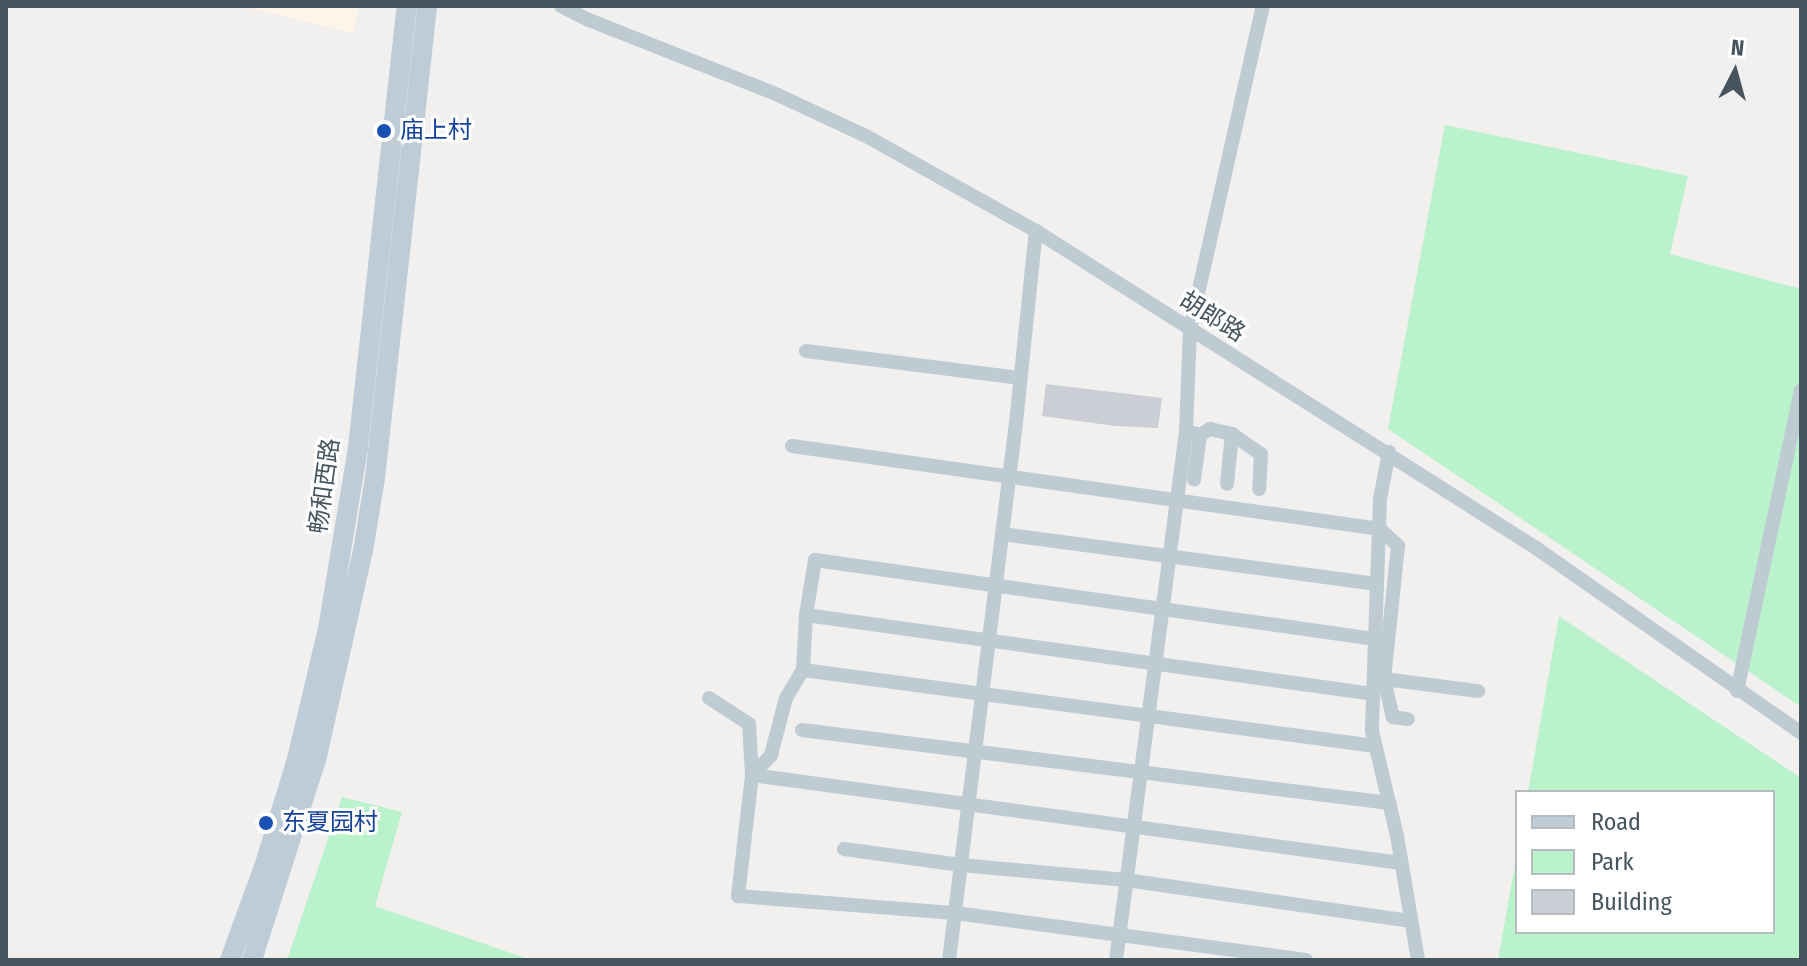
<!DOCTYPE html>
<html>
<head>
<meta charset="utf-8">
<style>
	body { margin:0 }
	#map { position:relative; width:1807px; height:966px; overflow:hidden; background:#f2efef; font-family:"Fira Sans Condensed","Noto Sans SC",sans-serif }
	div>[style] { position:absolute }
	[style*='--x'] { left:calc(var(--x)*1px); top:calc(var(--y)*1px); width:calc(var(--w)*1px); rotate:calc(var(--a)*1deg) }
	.commercial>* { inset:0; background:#fdf5e7 }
	.green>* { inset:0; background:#baf2cb }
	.building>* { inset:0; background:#cbced4 }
	.minor>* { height:14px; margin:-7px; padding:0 7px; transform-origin:7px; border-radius:7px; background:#becbd2 }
	.secondary>* { height:20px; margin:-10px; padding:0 10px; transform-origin:10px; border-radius:10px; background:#beccd7 }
	.dots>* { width:22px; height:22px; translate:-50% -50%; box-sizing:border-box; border:4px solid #fff; border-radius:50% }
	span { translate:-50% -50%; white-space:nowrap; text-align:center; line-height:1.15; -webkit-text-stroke:6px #fff; paint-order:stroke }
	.transit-label { font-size:24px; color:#164399 }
	.left { translate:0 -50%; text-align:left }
	.street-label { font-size:24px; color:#46545e }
	.frame { position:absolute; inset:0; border:8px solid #46545e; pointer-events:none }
	.legend { position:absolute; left:1515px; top:790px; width:260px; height:144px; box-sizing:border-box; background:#fff; border:2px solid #b5bbbf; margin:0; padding:10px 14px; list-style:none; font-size:24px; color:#46545e }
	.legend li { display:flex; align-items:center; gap:16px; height:40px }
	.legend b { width:40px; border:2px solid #b5bbbf }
	.north { position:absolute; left:1695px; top:32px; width:80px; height:80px; -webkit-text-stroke:6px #fff; paint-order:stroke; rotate:6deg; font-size:22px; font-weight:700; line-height:32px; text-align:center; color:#46545e }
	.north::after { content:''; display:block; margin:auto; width:28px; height:36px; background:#46545e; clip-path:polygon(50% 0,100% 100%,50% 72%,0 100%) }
</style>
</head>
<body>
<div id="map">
	<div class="commercial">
		<div style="clip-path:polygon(242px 6px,358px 6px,354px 33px)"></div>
	</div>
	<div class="green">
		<div style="clip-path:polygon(1445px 125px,1688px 176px,1670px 254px,1801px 289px,1801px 707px,1388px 429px)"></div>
		<div style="clip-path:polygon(1559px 616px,1801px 778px,1801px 960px,1498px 960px,1517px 853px,1517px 932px,1773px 932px,1773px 792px,1528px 792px)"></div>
		<div style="clip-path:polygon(342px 797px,402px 812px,375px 906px,531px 960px,287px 960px)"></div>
	</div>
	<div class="building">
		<div style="clip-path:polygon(1046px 384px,1162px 398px,1158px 428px,1115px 426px,1042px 416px)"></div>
	</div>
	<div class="minor">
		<div style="--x:561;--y:6;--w:31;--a:27"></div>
		<div style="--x:589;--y:20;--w:203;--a:21.6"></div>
		<div style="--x:778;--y:95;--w:97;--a:25"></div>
		<div style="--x:866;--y:136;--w:195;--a:29.2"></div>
		<div style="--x:1036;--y:231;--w:592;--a:32.37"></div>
		<div style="--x:1536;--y:548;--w:323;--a:34.9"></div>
		<div style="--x:806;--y:351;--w:216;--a:7.2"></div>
		<div style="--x:1194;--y:433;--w:6;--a:18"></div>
		<div style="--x:1200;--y:435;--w:45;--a:97.6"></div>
		<div style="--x:1232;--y:434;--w:35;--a:35"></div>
		<div style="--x:1261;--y:454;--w:35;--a:93"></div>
		<div style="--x:1200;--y:435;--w:12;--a:-31"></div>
		<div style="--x:1210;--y:429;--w:23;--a:13"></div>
		<div style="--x:1232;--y:434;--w:50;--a:95.7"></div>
		<div style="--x:792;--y:446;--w:594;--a:8.03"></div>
		<div style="--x:1380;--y:529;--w:25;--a:43"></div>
		<div style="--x:1398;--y:546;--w:134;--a:96"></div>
		<div style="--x:1384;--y:679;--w:39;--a:77"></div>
		<div style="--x:1393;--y:717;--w:15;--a:8"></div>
		<div style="--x:1389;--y:452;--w:48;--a:100.8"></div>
		<div style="--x:1380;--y:499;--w:232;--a:92"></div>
		<div style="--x:1372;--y:731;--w:108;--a:76.6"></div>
		<div style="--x:1397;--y:836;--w:126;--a:80.4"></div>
		<div style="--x:1002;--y:534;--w:378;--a:7.6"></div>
		<div style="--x:806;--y:615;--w:572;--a:7.93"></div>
		<div style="--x:803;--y:670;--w:577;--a:7.57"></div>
		<div style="--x:1384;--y:679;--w:95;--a:7.3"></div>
		<div style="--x:1737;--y:691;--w:307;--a:-78"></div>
		<div style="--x:709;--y:698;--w:48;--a:33"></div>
		<div style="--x:749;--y:724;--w:51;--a:86.6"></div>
		<div style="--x:752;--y:775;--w:122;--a:96.6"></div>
		<div style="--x:738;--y:896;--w:218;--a:4.5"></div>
		<div style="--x:955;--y:913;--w:354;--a:7.6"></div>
		<div style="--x:802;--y:730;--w:592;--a:7.09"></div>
		<div style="--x:752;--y:775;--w:28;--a:-46"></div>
		<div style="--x:771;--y:755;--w:59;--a:-75.3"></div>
		<div style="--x:786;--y:698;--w:33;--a:-59"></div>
		<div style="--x:803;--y:670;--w:55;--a:-86.9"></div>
		<div style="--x:806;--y:615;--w:56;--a:-80.7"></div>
		<div style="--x:815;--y:560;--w:566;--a:8.03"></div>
		<div style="--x:752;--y:775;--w:655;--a:7.72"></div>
		<div style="--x:844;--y:849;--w:118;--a:7.8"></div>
		<div style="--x:961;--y:865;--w:166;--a:5.2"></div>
		<div style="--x:1126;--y:880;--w:288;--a:8.2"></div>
		<div style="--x:949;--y:960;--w:541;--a:-82.89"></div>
		<div style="--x:1016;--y:423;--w:193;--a:-84.1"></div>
		<div style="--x:1116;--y:960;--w:533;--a:-82.45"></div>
		<div style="--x:1186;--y:432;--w:103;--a:-87.8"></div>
		<div style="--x:1190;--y:329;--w:331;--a:-77.3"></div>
	</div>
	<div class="secondary">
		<div style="--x:230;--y:960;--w:105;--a:-70"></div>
		<div style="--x:266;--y:861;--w:107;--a:-73.1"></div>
		<div style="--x:297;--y:759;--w:134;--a:-76.6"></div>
		<div style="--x:328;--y:629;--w:184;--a:-80.6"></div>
		<div style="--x:358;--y:447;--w:444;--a:-83.7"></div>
		<div style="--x:252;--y:960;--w:214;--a:-72.3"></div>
		<div style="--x:317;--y:756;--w:210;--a:-77.4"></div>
		<div style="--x:363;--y:551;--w:74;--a:-80.7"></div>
		<div style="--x:375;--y:478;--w:475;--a:-83.7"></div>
	</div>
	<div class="dots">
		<div style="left:384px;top:131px;background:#1a4fb4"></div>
		<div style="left:266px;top:823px;background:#1a4fb4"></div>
	</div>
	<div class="transit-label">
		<span class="left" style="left:400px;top:131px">庙上村</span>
		<span class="left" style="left:282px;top:823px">东夏园村</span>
	</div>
	<div class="street-label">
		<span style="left:1212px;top:317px;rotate:32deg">胡郎路</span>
		<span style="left:325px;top:486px;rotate:-82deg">畅和西路</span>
	</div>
	<div class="frame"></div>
	<ul class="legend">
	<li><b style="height:10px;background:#beccd7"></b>Road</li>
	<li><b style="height:22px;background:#baf2cb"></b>Park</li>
	<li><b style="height:22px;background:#cbced4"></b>Building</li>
	</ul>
	<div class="north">N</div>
</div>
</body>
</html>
